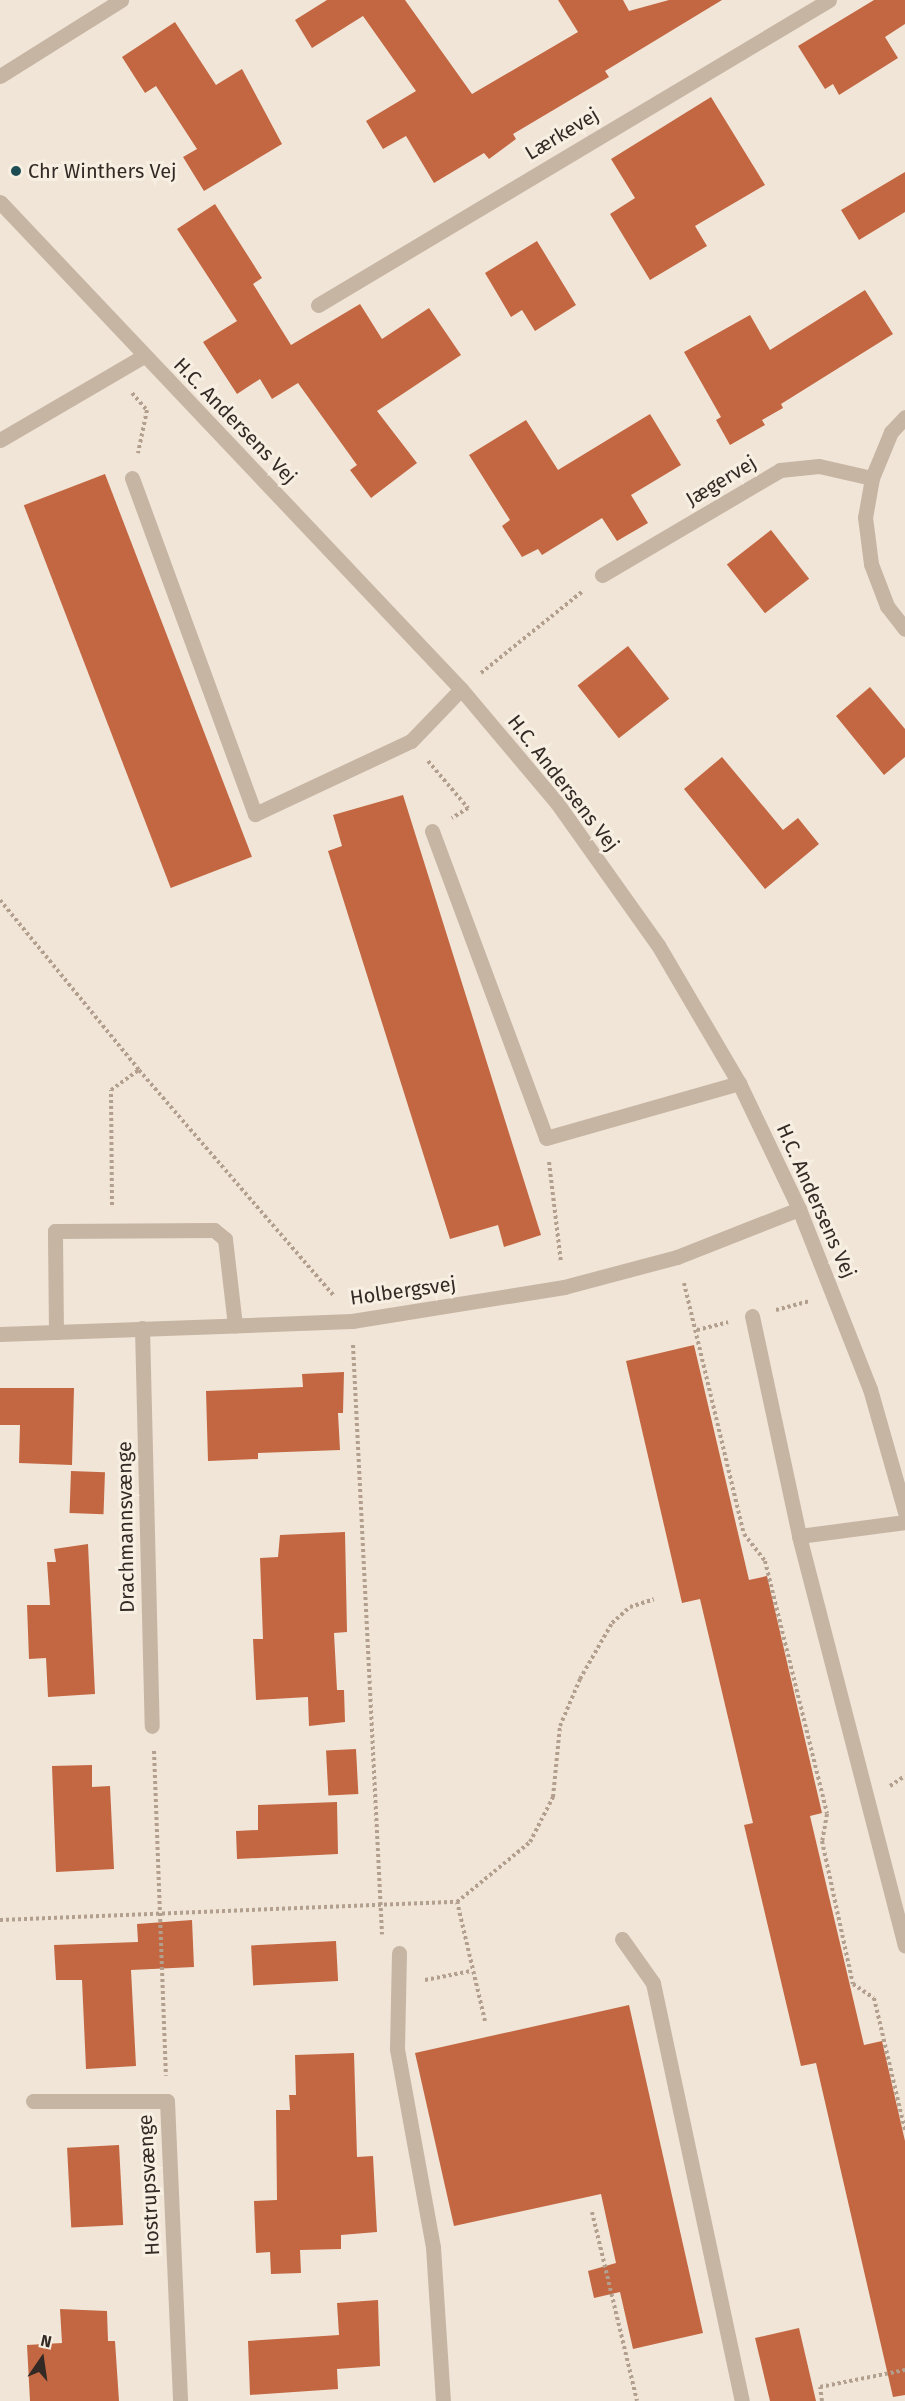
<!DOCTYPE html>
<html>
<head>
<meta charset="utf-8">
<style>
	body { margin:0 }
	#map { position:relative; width:905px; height:2401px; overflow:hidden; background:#f0e5d7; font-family:"Fira Sans",sans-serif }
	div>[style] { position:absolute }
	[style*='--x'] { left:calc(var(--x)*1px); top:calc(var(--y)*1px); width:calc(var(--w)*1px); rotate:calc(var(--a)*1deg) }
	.building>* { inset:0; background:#c36742; transform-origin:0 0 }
	.path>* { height:4px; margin-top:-2px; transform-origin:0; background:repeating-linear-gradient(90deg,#b39f8e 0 3px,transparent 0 6px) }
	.minor>* { height:15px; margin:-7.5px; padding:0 7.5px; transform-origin:7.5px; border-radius:7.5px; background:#c7b5a4 }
	.dots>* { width:16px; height:16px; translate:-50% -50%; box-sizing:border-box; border:3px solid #f8efe3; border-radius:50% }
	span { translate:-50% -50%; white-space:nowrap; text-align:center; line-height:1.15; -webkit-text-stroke:6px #f8efe3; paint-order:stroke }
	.street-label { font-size:20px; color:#332a25 }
	.poi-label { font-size:20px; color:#332a25 }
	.left { translate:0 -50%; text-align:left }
	.north { position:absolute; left:12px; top:2329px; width:60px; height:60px; -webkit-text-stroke:4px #f8efe3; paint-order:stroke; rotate:13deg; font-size:16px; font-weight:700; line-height:24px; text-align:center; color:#332a25 }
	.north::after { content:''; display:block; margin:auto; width:21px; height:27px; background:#332a25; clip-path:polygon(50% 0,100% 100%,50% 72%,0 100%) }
</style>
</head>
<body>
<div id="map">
	<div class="building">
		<div style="clip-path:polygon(327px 0,405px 0,472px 94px,578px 32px,558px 0,623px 0,629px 11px,669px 0,722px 0,605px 71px,609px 77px,513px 134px,516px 139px,489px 159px,484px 153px,434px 183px,406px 136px,383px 149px,366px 121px,416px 91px,363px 16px,312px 48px,295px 20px)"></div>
		<div style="clip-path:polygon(874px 0,905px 0,905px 24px,885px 37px,898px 58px,839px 95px,833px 84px,825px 89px,798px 46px)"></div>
		<div style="clip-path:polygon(175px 22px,216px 85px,242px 69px,282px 144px,204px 191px,183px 157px,197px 149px,156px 86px,145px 93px,122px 57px)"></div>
		<div style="clip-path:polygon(711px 97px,765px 185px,695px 226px,707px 246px,650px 280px,610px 214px,635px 198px,611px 159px)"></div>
		<div style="clip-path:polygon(905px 172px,905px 212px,859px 240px,841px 210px)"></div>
		<div style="clip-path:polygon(215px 204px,262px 278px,253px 284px,291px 345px,360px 304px,382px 339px,429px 308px,461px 355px,377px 411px,417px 463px,371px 498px,350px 470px,357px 465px,298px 383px,272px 399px,260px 379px,237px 394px,203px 342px,237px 321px,177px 229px)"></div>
		<div style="clip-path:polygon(537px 241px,576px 305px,535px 331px,522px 310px,511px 317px,485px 273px)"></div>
		<div style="clip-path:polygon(865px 290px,893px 334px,781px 404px,783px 408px,762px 420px,765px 425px,730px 445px,716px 420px,721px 417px,684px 352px,750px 315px,770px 350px)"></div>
		<div style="clip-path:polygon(650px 414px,681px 465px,631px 495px,648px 523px,617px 541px,602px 518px,542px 555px,538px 549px,522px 557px,502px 526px,510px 520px,469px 455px,526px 420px,558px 470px)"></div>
		<div style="left:105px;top:474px;width:410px;height:87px;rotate:69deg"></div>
		<div style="left:771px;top:530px;width:62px;height:56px;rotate:52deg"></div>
		<div style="left:628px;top:646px;width:67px;height:64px;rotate:52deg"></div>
		<div style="clip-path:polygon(870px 687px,905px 729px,905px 757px,884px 775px,836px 716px)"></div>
		<div style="clip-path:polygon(722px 757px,783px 830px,798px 818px,819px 844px,765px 889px,684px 789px)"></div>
		<div style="clip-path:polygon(403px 795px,541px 1235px,504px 1247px,498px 1225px,450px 1239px,328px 851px,342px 846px,333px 815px)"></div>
		<div style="clip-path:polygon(694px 1345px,749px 1580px,767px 1576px,822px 1813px,810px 1816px,864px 2045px,882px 2041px,905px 2141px,905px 2395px,893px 2397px,816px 2063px,801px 2066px,744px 1825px,753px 1823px,700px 1599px,682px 1603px,626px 1361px)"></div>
		<div style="clip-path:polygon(344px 1372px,343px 1413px,338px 1413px,340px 1450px,258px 1453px,258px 1459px,208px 1461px,206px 1391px,303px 1387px,302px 1374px)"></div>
		<div style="clip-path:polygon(0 1388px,74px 1388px,72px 1465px,19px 1463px,20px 1425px,0 1425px)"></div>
		<div style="left:71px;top:1471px;width:34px;height:42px;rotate:2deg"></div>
		<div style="clip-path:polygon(345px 1532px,347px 1632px,334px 1633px,337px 1690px,344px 1690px,345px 1722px,309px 1726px,308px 1697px,256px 1700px,253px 1639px,263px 1639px,260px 1558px,278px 1557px,280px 1535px)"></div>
		<div style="clip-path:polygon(88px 1544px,95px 1694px,48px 1697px,46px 1658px,29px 1659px,27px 1605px,50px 1605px,47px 1562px,56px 1562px,54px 1549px)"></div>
		<div style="left:356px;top:1749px;width:45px;height:30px;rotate:87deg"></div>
		<div style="clip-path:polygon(92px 1765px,92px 1787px,110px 1786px,114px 1869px,56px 1872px,52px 1766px)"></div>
		<div style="clip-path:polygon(337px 1802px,338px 1854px,237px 1859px,236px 1831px,258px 1830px,258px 1805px)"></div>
		<div style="clip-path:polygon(192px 1920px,194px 1967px,131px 1970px,136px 2066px,86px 2069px,82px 1980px,56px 1980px,54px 1945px,138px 1942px,137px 1924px)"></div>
		<div style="left:336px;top:1941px;width:40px;height:85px;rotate:87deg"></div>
		<div style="clip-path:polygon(629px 2005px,703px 2333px,633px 2349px,620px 2292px,594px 2298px,588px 2271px,616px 2263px,601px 2194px,454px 2226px,415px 2053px)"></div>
		<div style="clip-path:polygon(354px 2053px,357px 2157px,373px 2156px,377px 2232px,341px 2235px,341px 2249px,300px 2250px,301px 2273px,271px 2274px,270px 2252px,256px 2253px,254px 2201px,277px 2200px,276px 2110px,290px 2110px,289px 2095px,296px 2095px,295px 2055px)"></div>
		<div style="left:119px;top:2145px;width:80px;height:52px;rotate:87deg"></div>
		<div style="clip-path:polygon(378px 2300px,380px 2366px,337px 2369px,338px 2389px,250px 2395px,248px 2341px,339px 2335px,337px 2303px)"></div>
		<div style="clip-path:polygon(60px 2309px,107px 2311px,108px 2341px,115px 2341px,119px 2401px,30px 2401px,27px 2345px,62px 2343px)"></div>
		<div style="clip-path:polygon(799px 2328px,816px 2401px,770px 2401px,755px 2338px)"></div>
	</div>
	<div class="path">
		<div style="--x:132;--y:393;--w:23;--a:49"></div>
		<div style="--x:147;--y:410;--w:44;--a:101.8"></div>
		<div style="--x:481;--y:673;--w:131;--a:-38.8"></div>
		<div style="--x:428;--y:761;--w:62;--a:49.6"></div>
		<div style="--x:468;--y:808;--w:19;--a:148"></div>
		<div style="--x:0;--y:900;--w:220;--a:50.7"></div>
		<div style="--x:139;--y:1070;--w:298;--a:49.2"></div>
		<div style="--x:549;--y:1162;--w:101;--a:83.2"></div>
		<div style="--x:112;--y:1205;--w:115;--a:-90.5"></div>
		<div style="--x:111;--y:1090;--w:34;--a:-36"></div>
		<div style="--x:684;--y:1283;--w:258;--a:76.6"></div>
		<div style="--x:744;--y:1534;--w:34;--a:52"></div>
		<div style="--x:765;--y:1561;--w:260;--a:76.2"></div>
		<div style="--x:827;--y:1814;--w:27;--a:100"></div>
		<div style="--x:822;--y:1841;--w:146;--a:77.8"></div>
		<div style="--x:853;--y:1984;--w:25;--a:34"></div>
		<div style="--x:874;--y:1998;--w:136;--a:76.8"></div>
		<div style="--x:776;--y:1310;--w:34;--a:-15"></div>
		<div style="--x:697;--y:1330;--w:32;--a:-14"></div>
		<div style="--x:353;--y:1345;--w:590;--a:87.18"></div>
		<div style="--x:154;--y:1751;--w:325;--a:87.9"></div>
		<div style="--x:890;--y:1786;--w:18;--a:-34"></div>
		<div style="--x:0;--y:1920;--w:457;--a:-2.3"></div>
		<div style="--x:425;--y:1980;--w:47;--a:-11.1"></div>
		<div style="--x:485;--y:2021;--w:122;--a:-103.2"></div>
		<div style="--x:457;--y:1902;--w:94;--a:-39.4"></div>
		<div style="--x:530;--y:1842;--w:51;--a:-62.9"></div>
		<div style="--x:553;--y:1797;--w:71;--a:-84.4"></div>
		<div style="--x:560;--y:1726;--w:51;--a:-66.9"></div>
		<div style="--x:580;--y:1679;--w:64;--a:-60.3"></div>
		<div style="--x:612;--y:1623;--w:24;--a:-42"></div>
		<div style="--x:630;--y:1607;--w:25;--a:-18"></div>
		<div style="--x:592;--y:2212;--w:194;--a:76.6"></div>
		<div style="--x:822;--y:2401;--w:14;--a:-98"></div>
		<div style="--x:820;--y:2387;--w:87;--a:-11.3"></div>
	</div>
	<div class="minor">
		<div style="--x:0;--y:76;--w:143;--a:-32.1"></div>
		<div style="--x:0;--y:202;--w:671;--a:46.57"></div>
		<div style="--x:461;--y:689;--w:149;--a:49.9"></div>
		<div style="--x:557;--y:803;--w:174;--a:54.6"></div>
		<div style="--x:658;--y:945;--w:160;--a:59.6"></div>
		<div style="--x:739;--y:1083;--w:140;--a:64.5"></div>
		<div style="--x:799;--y:1209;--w:193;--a:68.5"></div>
		<div style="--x:870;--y:1389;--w:128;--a:74.1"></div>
		<div style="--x:318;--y:305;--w:595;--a:-30.83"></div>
		<div style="--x:905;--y:417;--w:21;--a:133"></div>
		<div style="--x:891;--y:432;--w:50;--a:112.4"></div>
		<div style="--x:872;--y:478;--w:40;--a:100"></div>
		<div style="--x:865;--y:517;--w:47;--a:82.7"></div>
		<div style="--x:871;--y:564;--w:45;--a:69.1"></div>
		<div style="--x:887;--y:606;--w:29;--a:52"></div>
		<div style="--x:0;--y:440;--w:167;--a:-30.3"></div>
		<div style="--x:132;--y:478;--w:358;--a:69.9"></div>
		<div style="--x:255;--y:814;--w:172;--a:-25.1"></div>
		<div style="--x:411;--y:741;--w:72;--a:-46.1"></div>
		<div style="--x:602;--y:575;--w:207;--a:-30.5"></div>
		<div style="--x:780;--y:470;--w:39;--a:-6"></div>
		<div style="--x:819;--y:466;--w:54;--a:12.8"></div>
		<div style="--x:432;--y:831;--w:327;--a:69.6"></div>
		<div style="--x:546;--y:1138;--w:201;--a:-15.9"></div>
		<div style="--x:752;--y:1316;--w:225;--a:77.9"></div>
		<div style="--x:799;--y:1536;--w:423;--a:75.5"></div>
		<div style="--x:142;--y:1328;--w:398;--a:88.6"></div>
		<div style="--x:56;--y:1332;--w:101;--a:-90.6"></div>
		<div style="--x:55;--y:1231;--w:159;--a:-0.4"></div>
		<div style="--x:214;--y:1230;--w:14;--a:39"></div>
		<div style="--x:225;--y:1239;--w:87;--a:83.4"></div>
		<div style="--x:0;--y:1334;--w:352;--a:-2.1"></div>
		<div style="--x:352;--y:1321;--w:215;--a:-9.1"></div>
		<div style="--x:564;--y:1287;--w:117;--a:-14.9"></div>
		<div style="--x:677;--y:1257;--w:131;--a:-21.5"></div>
		<div style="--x:799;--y:1536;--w:107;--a:-7.5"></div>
		<div style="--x:622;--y:1939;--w:54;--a:54.8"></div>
		<div style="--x:653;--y:1983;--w:427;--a:78"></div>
		<div style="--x:399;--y:1953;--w:96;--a:91.2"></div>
		<div style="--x:397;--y:2049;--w:201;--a:79.7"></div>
		<div style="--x:433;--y:2247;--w:154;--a:86.3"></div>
		<div style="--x:33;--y:2101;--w:134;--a:0"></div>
		<div style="--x:167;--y:2101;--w:300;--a:87.5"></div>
	</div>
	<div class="dots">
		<div style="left:16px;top:171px;background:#1c4d53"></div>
	</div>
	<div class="street-label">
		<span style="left:562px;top:134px;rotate:-31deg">Lærkevej</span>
		<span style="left:235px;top:421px;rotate:46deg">H.C. Andersens Vej</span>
		<span style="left:721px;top:481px;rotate:-31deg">Jægervej</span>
		<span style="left:563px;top:783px;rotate:52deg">H.C. Andersens Vej</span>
		<span style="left:816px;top:1201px;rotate:66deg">H.C. Andersens Vej</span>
		<span style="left:403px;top:1291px;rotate:-8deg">Holbergsvej</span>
		<span style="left:126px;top:1527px;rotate:-91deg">Drachmannsvænge</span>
		<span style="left:149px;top:2185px;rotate:-93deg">Hostrupsvænge</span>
	</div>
	<div class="poi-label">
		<span class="left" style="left:28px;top:171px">Chr Winthers Vej</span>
	</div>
	<div class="north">N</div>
</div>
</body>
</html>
